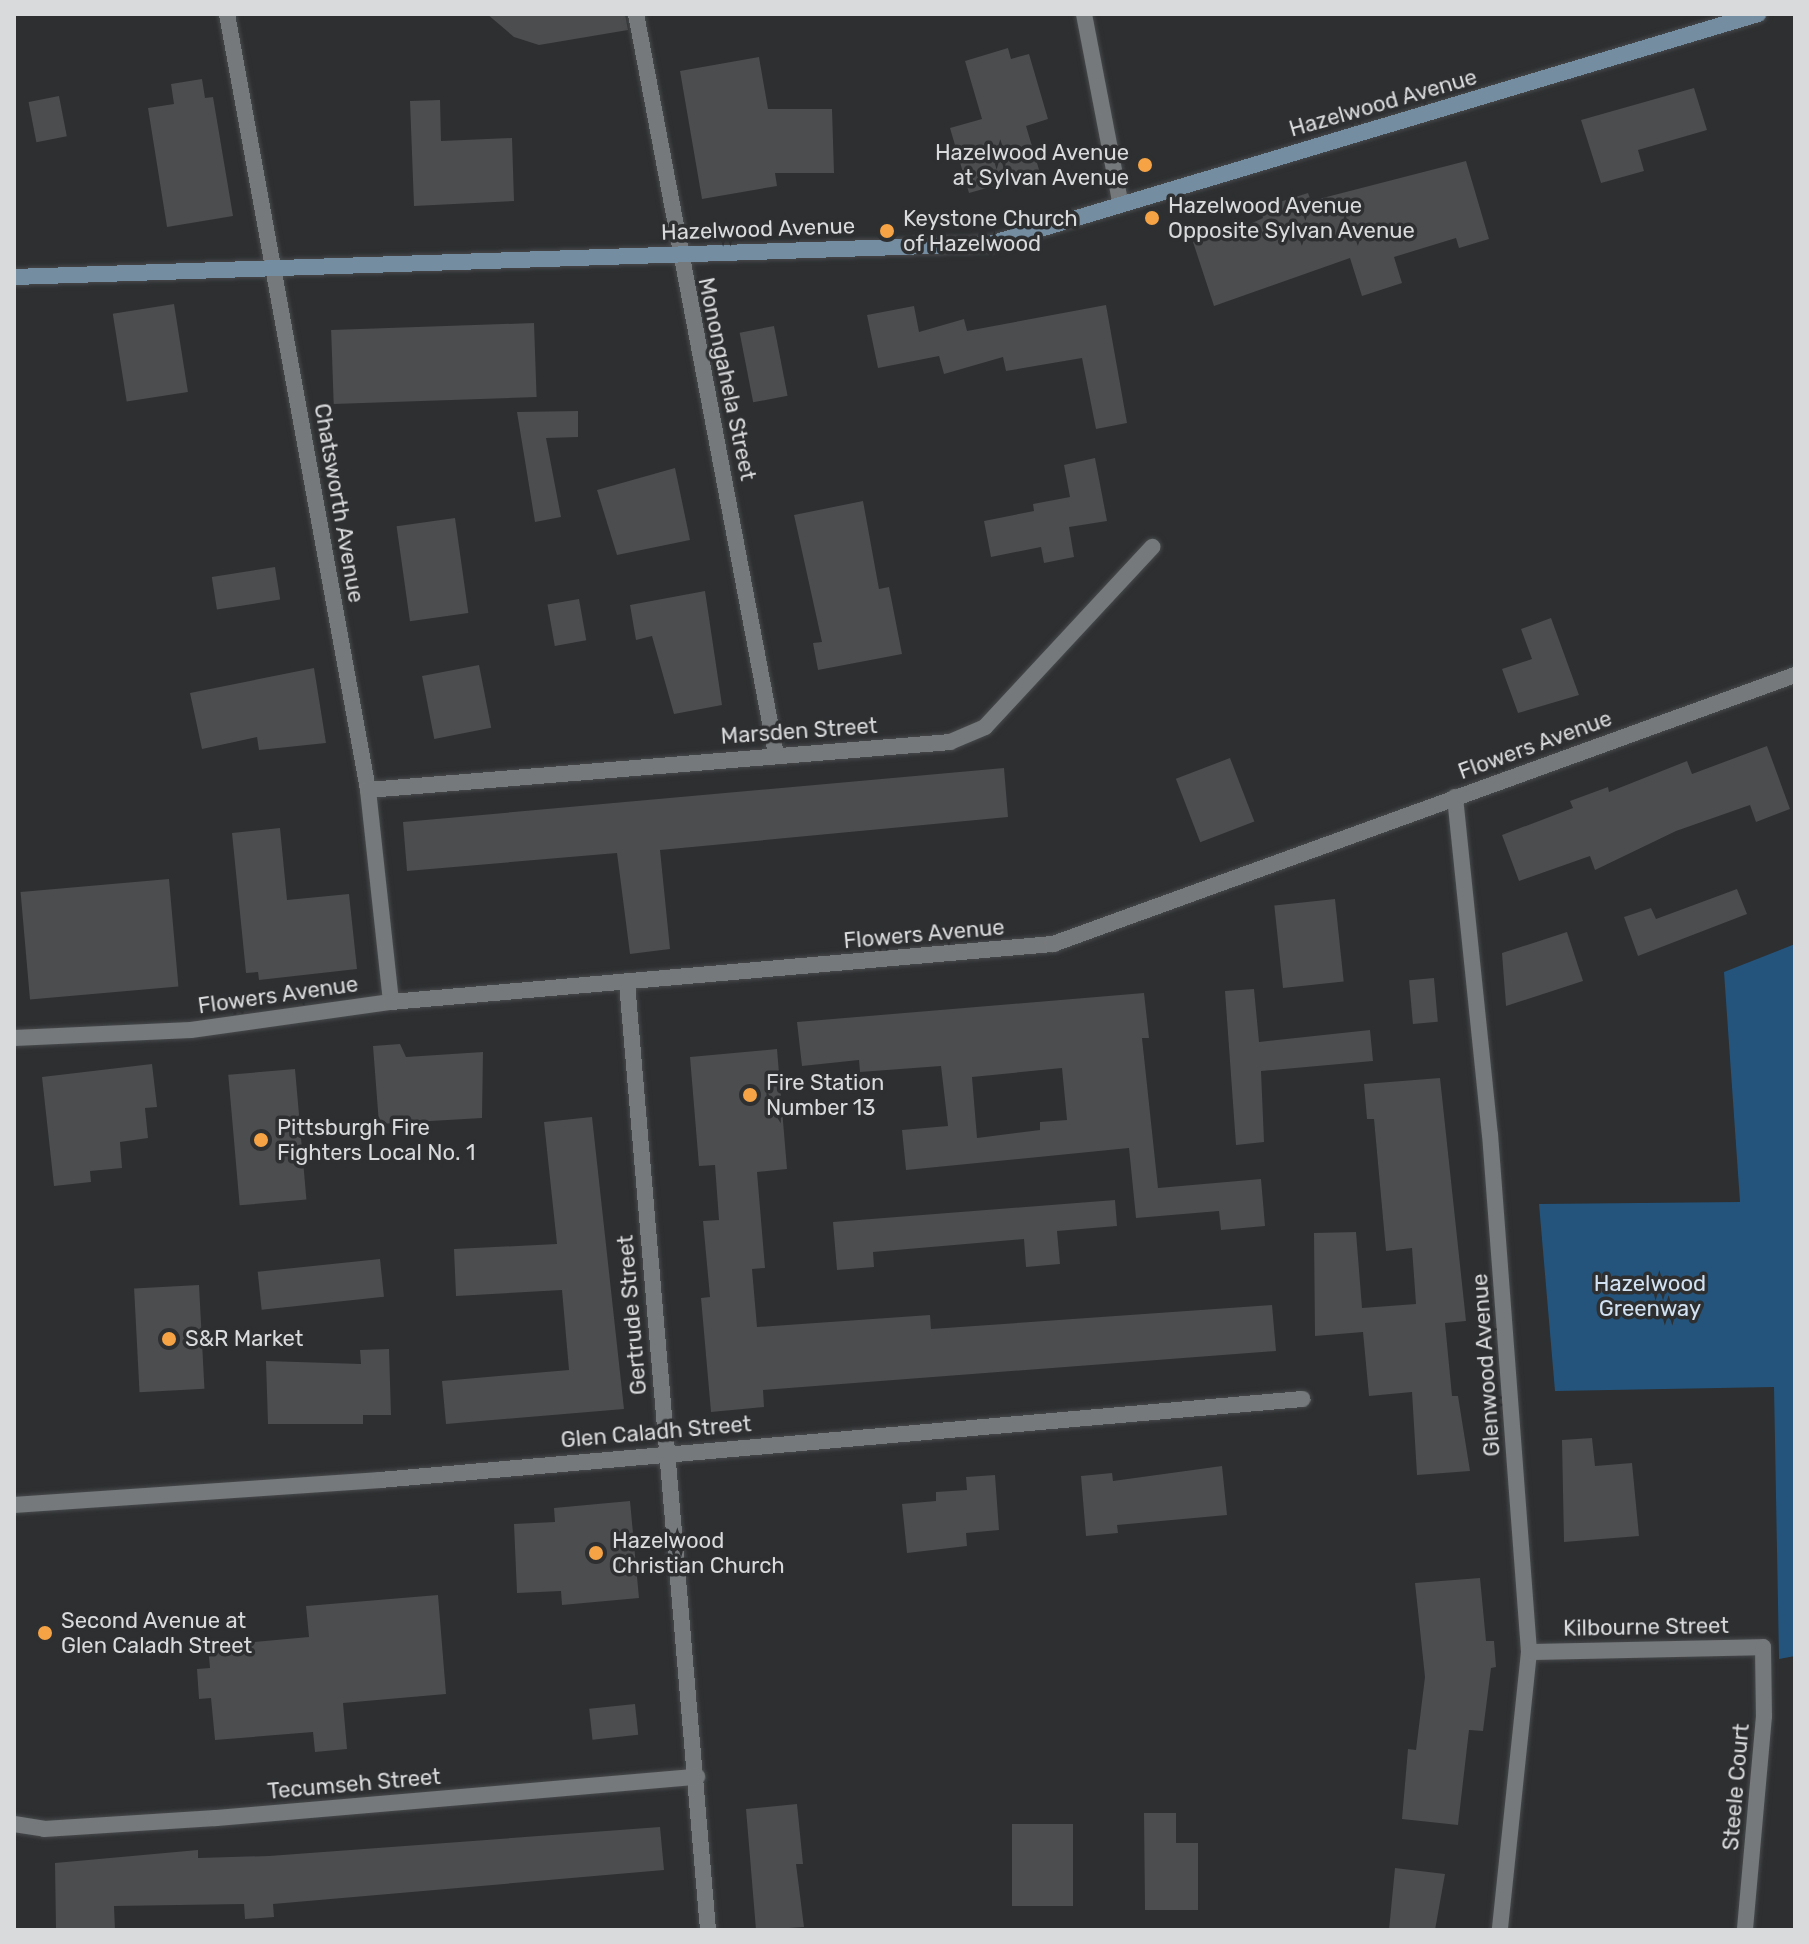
<!DOCTYPE html>
<html>
<head>
<meta charset="utf-8">
<style>
	body { margin:0 }
	#map { position:relative; width:1809px; height:1944px; overflow:hidden; background:#2d2f31; font-family:Rubik,sans-serif }
	div>[style] { position:absolute }
	[style*='--x'] { left:calc(var(--x)*1px); top:calc(var(--y)*1px); width:calc(var(--w)*1px); rotate:calc(var(--a)*1deg) }
	.green>* { inset:0; background:#24547b }
	.building>* { inset:0; background:#4b4d4f; transform-origin:0 0 }
	.roads { filter:drop-shadow(0 0 2px #484a4c) drop-shadow(0 0 2px #484a4c) }
	.street>* { height:16px; margin:-8px; padding:0 8px; transform-origin:8px; border-radius:8px; background:#76797b }
	.secondary>* { height:16px; margin:-8px; padding:0 8px; transform-origin:8px; border-radius:8px; background:#758da1 }
	.dots>* { width:22px; height:22px; translate:-50% -50%; box-sizing:border-box; border:4px solid #2d2f31; border-radius:50% }
	span { translate:-50% -50%; white-space:nowrap; text-align:center; line-height:1.15; -webkit-text-stroke:7px #2d2f31; paint-order:stroke }
	.street-label { font-size:22px; color:#d9dadc }
	.poi-label { font-size:22px; color:#d9dadc }
	.right { translate:-100% -50%; text-align:right }
	.left { translate:0 -50%; text-align:left }
	.park-label { font-size:22px; color:#d2e2f2 }
	.frame { position:absolute; inset:0; border:16px solid #d9dadc; pointer-events:none }
</style>
</head>
<body>
<div id="map">
	<div class="green">
		<div style="clip-path:polygon(1795px 944px,1795px 1656px,1779px 1659px,1774px 1387px,1555px 1391px,1539px 1204px,1740px 1202px,1724px 972px)"></div>
	</div>
	<div class="building">
		<div style="clip-path:polygon(487px 14px,625px 14px,628px 30px,539px 45px,514px 37px)"></div>
		<div style="clip-path:polygon(1008px 48px,1011px 59px,1029px 54px,1048px 119px,1026px 126px,1040px 173px,969px 193px,950px 128px,982px 119px,965px 61px)"></div>
		<div style="clip-path:polygon(759px 57px,768px 109px,832px 109px,834px 173px,775px 173px,777px 186px,702px 199px,680px 71px)"></div>
		<div style="clip-path:polygon(202px 79px,205px 98px,213px 97px,233px 216px,167px 227px,148px 108px,174px 104px,171px 84px)"></div>
		<div style="clip-path:polygon(1694px 88px,1707px 130px,1638px 150px,1644px 171px,1601px 183px,1581px 120px)"></div>
		<div style="left:59px;top:96px;width:41px;height:31px;rotate:79deg"></div>
		<div style="clip-path:polygon(440px 100px,441px 141px,512px 138px,514px 201px,414px 206px,410px 101px)"></div>
		<div style="clip-path:polygon(1466px 161px,1489px 239px,1459px 248px,1456px 238px,1394px 257px,1402px 283px,1362px 296px,1350px 258px,1214px 306px,1193px 242px,1252px 223px,1263px 218px,1260px 208px,1308px 193px,1311px 201px)"></div>
		<div style="left:174px;top:304px;width:89px;height:62px;rotate:81deg"></div>
		<div style="clip-path:polygon(1106px 305px,1127px 423px,1096px 429px,1082px 358px,1006px 371px,1003px 357px,944px 374px,939px 356px,878px 368px,867px 315px,914px 306px,919px 332px,964px 319px,967px 331px)"></div>
		<div style="left:534px;top:323px;width:74px;height:203px;rotate:88deg"></div>
		<div style="left:774px;top:326px;width:71px;height:35px;rotate:79deg"></div>
		<div style="clip-path:polygon(578px 411px,578px 437px,546px 438px,561px 517px,535px 522px,517px 412px)"></div>
		<div style="clip-path:polygon(1095px 458px,1107px 521px,1069px 527px,1074px 557px,1044px 563px,1041px 547px,991px 557px,984px 521px,1034px 511px,1033px 504px,1070px 497px,1064px 465px)"></div>
		<div style="clip-path:polygon(675px 468px,690px 540px,617px 555px,597px 490px)"></div>
		<div style="clip-path:polygon(863px 501px,879px 589px,889px 587px,902px 654px,818px 670px,813px 643px,822px 642px,794px 515px)"></div>
		<div style="left:455px;top:518px;width:96px;height:59px;rotate:82deg"></div>
		<div style="left:275px;top:567px;width:33px;height:64px;rotate:81deg"></div>
		<div style="clip-path:polygon(705px 591px,722px 705px,674px 714px,652px 636px,636px 640px,630px 605px)"></div>
		<div style="left:579px;top:599px;width:42px;height:32px;rotate:80deg"></div>
		<div style="clip-path:polygon(1551px 618px,1579px 695px,1518px 713px,1502px 669px,1532px 659px,1521px 629px)"></div>
		<div style="left:479px;top:665px;width:64px;height:58px;rotate:79deg"></div>
		<div style="clip-path:polygon(314px 668px,326px 743px,259px 750px,257px 737px,202px 749px,190px 693px)"></div>
		<div style="clip-path:polygon(1767px 746px,1790px 809px,1756px 822px,1750px 805px,1676px 831px,1595px 870px,1590px 856px,1519px 881px,1502px 835px,1573px 808px,1570px 801px,1608px 787px,1609px 792px,1687px 761px,1692px 774px)"></div>
		<div style="left:1230px;top:758px;width:68px;height:58px;rotate:69deg"></div>
		<div style="clip-path:polygon(1004px 768px,1008px 817px,660px 850px,670px 949px,630px 954px,617px 853px,407px 871px,403px 822px)"></div>
		<div style="clip-path:polygon(280px 828px,287px 900px,349px 894px,357px 969px,259px 980px,258px 972px,246px 973px,232px 833px)"></div>
		<div style="left:169px;top:879px;width:108px;height:149px;rotate:85deg"></div>
		<div style="clip-path:polygon(1737px 889px,1747px 914px,1638px 956px,1624px 917px,1651px 908px,1656px 919px)"></div>
		<div style="left:1335px;top:899px;width:83px;height:61px;rotate:84deg"></div>
		<div style="clip-path:polygon(1567px 932px,1583px 981px,1506px 1006px,1502px 953px)"></div>
		<div style="left:1434px;top:978px;width:44px;height:25px;rotate:85deg"></div>
		<div style="clip-path:polygon(1254px 989px,1259px 1042px,1370px 1030px,1373px 1061px,1261px 1071px,1264px 1142px,1236px 1145px,1225px 991px)"></div>
		<div style="clip-path:polygon(evenodd,1144px 993px,1149px 1038px,1142px 1038px,1158px 1188px,1261px 1179px,1265px 1226px,1221px 1230px,1219px 1211px,1136px 1218px,1129px 1148px,906px 1170px,902px 1130px,948px 1126px,941px 1066px,860px 1072px,859px 1060px,802px 1066px,797px 1022px,1144px 993px,1062px 1068px,1067px 1120px,1040px 1122px,1040px 1130px,977px 1138px,972px 1077px,1062px 1068px)"></div>
		<div style="clip-path:polygon(400px 1044px,406px 1057px,483px 1052px,482px 1118px,379px 1124px,373px 1046px)"></div>
		<div style="clip-path:polygon(777px 1049px,787px 1169px,757px 1172px,765px 1268px,752px 1269px,757px 1327px,930px 1315px,931px 1329px,1272px 1305px,1276px 1351px,763px 1390px,764px 1407px,711px 1412px,701px 1298px,710px 1297px,703px 1221px,719px 1220px,715px 1165px,699px 1166px,690px 1057px)"></div>
		<div style="clip-path:polygon(152px 1064px,157px 1107px,145px 1108px,148px 1138px,120px 1142px,122px 1168px,90px 1171px,91px 1182px,54px 1186px,42px 1077px)"></div>
		<div style="left:295px;top:1069px;width:131px;height:67px;rotate:85deg"></div>
		<div style="clip-path:polygon(1440px 1078px,1466px 1321px,1445px 1323px,1452px 1396px,1458px 1396px,1470px 1471px,1417px 1475px,1412px 1392px,1369px 1396px,1363px 1332px,1315px 1336px,1314px 1233px,1356px 1232px,1362px 1308px,1416px 1304px,1412px 1248px,1386px 1251px,1374px 1119px,1367px 1119px,1364px 1084px)"></div>
		<div style="clip-path:polygon(592px 1117px,624px 1409px,446px 1424px,442px 1381px,569px 1370px,562px 1290px,456px 1296px,454px 1249px,557px 1244px,544px 1122px)"></div>
		<div style="clip-path:polygon(1115px 1200px,1117px 1226px,1057px 1231px,1060px 1264px,1026px 1267px,1024px 1239px,873px 1252px,874px 1267px,837px 1270px,833px 1222px)"></div>
		<div style="left:380px;top:1259px;width:38px;height:123px;rotate:84deg"></div>
		<div style="left:199px;top:1285px;width:104px;height:65px;rotate:87deg"></div>
		<div style="clip-path:polygon(389px 1349px,391px 1415px,363px 1415px,363px 1424px,268px 1424px,266px 1361px,361px 1364px,360px 1350px)"></div>
		<div style="clip-path:polygon(1592px 1438px,1595px 1466px,1632px 1463px,1639px 1536px,1564px 1542px,1562px 1440px)"></div>
		<div style="clip-path:polygon(1222px 1466px,1227px 1515px,1117px 1525px,1118px 1533px,1086px 1536px,1081px 1476px,1112px 1473px,1113px 1481px)"></div>
		<div style="clip-path:polygon(995px 1475px,999px 1530px,966px 1533px,967px 1546px,907px 1553px,902px 1504px,936px 1501px,936px 1492px,967px 1490px,966px 1477px)"></div>
		<div style="clip-path:polygon(630px 1501px,639px 1598px,562px 1605px,561px 1591px,517px 1593px,514px 1524px,555px 1522px,554px 1508px)"></div>
		<div style="clip-path:polygon(1480px 1578px,1486px 1641px,1494px 1641px,1496px 1667px,1491px 1668px,1483px 1731px,1469px 1730px,1458px 1825px,1402px 1819px,1408px 1749px,1416px 1750px,1425px 1677px,1415px 1583px)"></div>
		<div style="clip-path:polygon(438px 1595px,446px 1694px,343px 1703px,347px 1749px,315px 1752px,313px 1732px,215px 1740px,211px 1698px,199px 1699px,197px 1669px,210px 1668px,208px 1646px,309px 1637px,306px 1606px)"></div>
		<div style="left:635px;top:1704px;width:31px;height:46px;rotate:84deg"></div>
		<div style="clip-path:polygon(797px 1804px,803px 1864px,796px 1864px,804px 1927px,756px 1930px,746px 1809px)"></div>
		<div style="clip-path:polygon(1144px 1813px,1176px 1813px,1176px 1843px,1198px 1843px,1198px 1910px,1145px 1910px)"></div>
		<div style="left:1012px;top:1824px;width:61px;height:82px"></div>
		<div style="clip-path:polygon(660px 1827px,664px 1870px,273px 1904px,274px 1917px,245px 1919px,244px 1904px,114px 1906px,115px 1930px,56px 1930px,55px 1863px,198px 1850px,198px 1858px,269px 1856px)"></div>
		<div style="clip-path:polygon(1395px 1868px,1445px 1874px,1435px 1930px,1389px 1930px)"></div>
	</div>
	<div class="roads">
		<div class="street">
			<div style="--x:227;--y:14;--w:789;--a:79.7"></div>
			<div style="--x:368;--y:790;--w:213;--a:83.8"></div>
			<div style="--x:636;--y:14;--w:753;--a:79.29"></div>
			<div style="--x:1084;--y:14;--w:190;--a:79.1"></div>
			<div style="--x:368;--y:790;--w:584;--a:-4.71"></div>
			<div style="--x:950;--y:742;--w:38;--a:-23"></div>
			<div style="--x:985;--y:727;--w:246;--a:-47.1"></div>
			<div style="--x:1455;--y:797;--w:339;--a:84.1"></div>
			<div style="--x:1490;--y:1134;--w:519;--a:85.69"></div>
			<div style="--x:1529;--y:1652;--w:280;--a:96"></div>
			<div style="--x:627;--y:983;--w:950;--a:85.11"></div>
			<div style="--x:14;--y:1038;--w:177;--a:-2.6"></div>
			<div style="--x:191;--y:1030;--w:202;--a:-8"></div>
			<div style="--x:391;--y:1002;--w:665;--a:-5.01"></div>
			<div style="--x:1053;--y:944;--w:789;--a:-19.93"></div>
			<div style="--x:14;--y:1505;--w:367;--a:-3.9"></div>
			<div style="--x:380;--y:1480;--w:926;--a:-5.02"></div>
			<div style="--x:1529;--y:1652;--w:234;--a:-1.2"></div>
			<div style="--x:1763;--y:1647;--w:69;--a:89.2"></div>
			<div style="--x:1764;--y:1716;--w:215;--a:95.1"></div>
			<div style="--x:14;--y:1824;--w:30;--a:9"></div>
			<div style="--x:44;--y:1829;--w:172;--a:-3.7"></div>
			<div style="--x:216;--y:1818;--w:483;--a:-4.9"></div>
		</div>
		<div class="secondary">
			<div style="--x:14;--y:277;--w:977;--a:-1.94"></div>
			<div style="--x:990;--y:244;--w:802;--a:-16.67"></div>
		</div>
	</div>
	<div class="dots">
		<div style="left:1145px;top:165px;background:#f5a345"></div>
		<div style="left:1152px;top:218px;background:#f5a345"></div>
		<div style="left:887px;top:231px;background:#f5a345"></div>
		<div style="left:750px;top:1095px;background:#f5a345"></div>
		<div style="left:261px;top:1140px;background:#f5a345"></div>
		<div style="left:169px;top:1339px;background:#f5a345"></div>
		<div style="left:596px;top:1553px;background:#f5a345"></div>
		<div style="left:45px;top:1633px;background:#f5a345"></div>
	</div>
	<div class="street-label">
		<span style="left:1383px;top:103px;rotate:-16deg">Hazelwood Avenue</span>
		<span style="left:758px;top:229px;rotate:-2deg">Hazelwood Avenue</span>
		<span style="left:727px;top:379px;rotate:78deg">Monongahela Street</span>
		<span style="left:339px;top:503px;rotate:80deg">Chatsworth Avenue</span>
		<span style="left:799px;top:731px;rotate:-4deg">Marsden Street</span>
		<span style="left:1535px;top:745px;rotate:-20deg">Flowers Avenue</span>
		<span style="left:924px;top:934px;rotate:-5deg">Flowers Avenue</span>
		<span style="left:278px;top:995px;rotate:-8deg">Flowers Avenue</span>
		<span style="left:632px;top:1315px;rotate:-95deg">Gertrude Street</span>
		<span style="left:1486px;top:1365px;rotate:-94deg">Glenwood Avenue</span>
		<span style="left:656px;top:1432px;rotate:-5deg">Glen Caladh Street</span>
		<span style="left:1646px;top:1627px;rotate:-1deg">Kilbourne Street</span>
		<span style="left:354px;top:1784px;rotate:-5deg">Tecumseh Street</span>
		<span style="left:1736px;top:1787px;rotate:-85deg">Steele Court</span>
	</div>
	<div class="poi-label">
		<span class="right" style="left:1129px;top:165px">Hazelwood Avenue<br>at Sylvan Avenue</span>
		<span class="left" style="left:1168px;top:218px">Hazelwood Avenue<br>Opposite Sylvan Avenue</span>
		<span class="left" style="left:903px;top:231px">Keystone Church<br>of Hazelwood</span>
		<span class="left" style="left:766px;top:1095px">Fire Station<br>Number 13</span>
		<span class="left" style="left:277px;top:1140px">Pittsburgh Fire<br>Fighters Local No. 1</span>
		<span class="left" style="left:185px;top:1339px">S&amp;R Market</span>
		<span class="left" style="left:612px;top:1553px">Hazelwood<br>Christian Church</span>
		<span class="left" style="left:61px;top:1633px">Second Avenue at<br>Glen Caladh Street</span>
	</div>
	<div class="park-label">
		<span style="left:1650px;top:1296px">Hazelwood<br>Greenway</span>
	</div>
	<div class="frame"></div>
</div>
</body>
</html>
